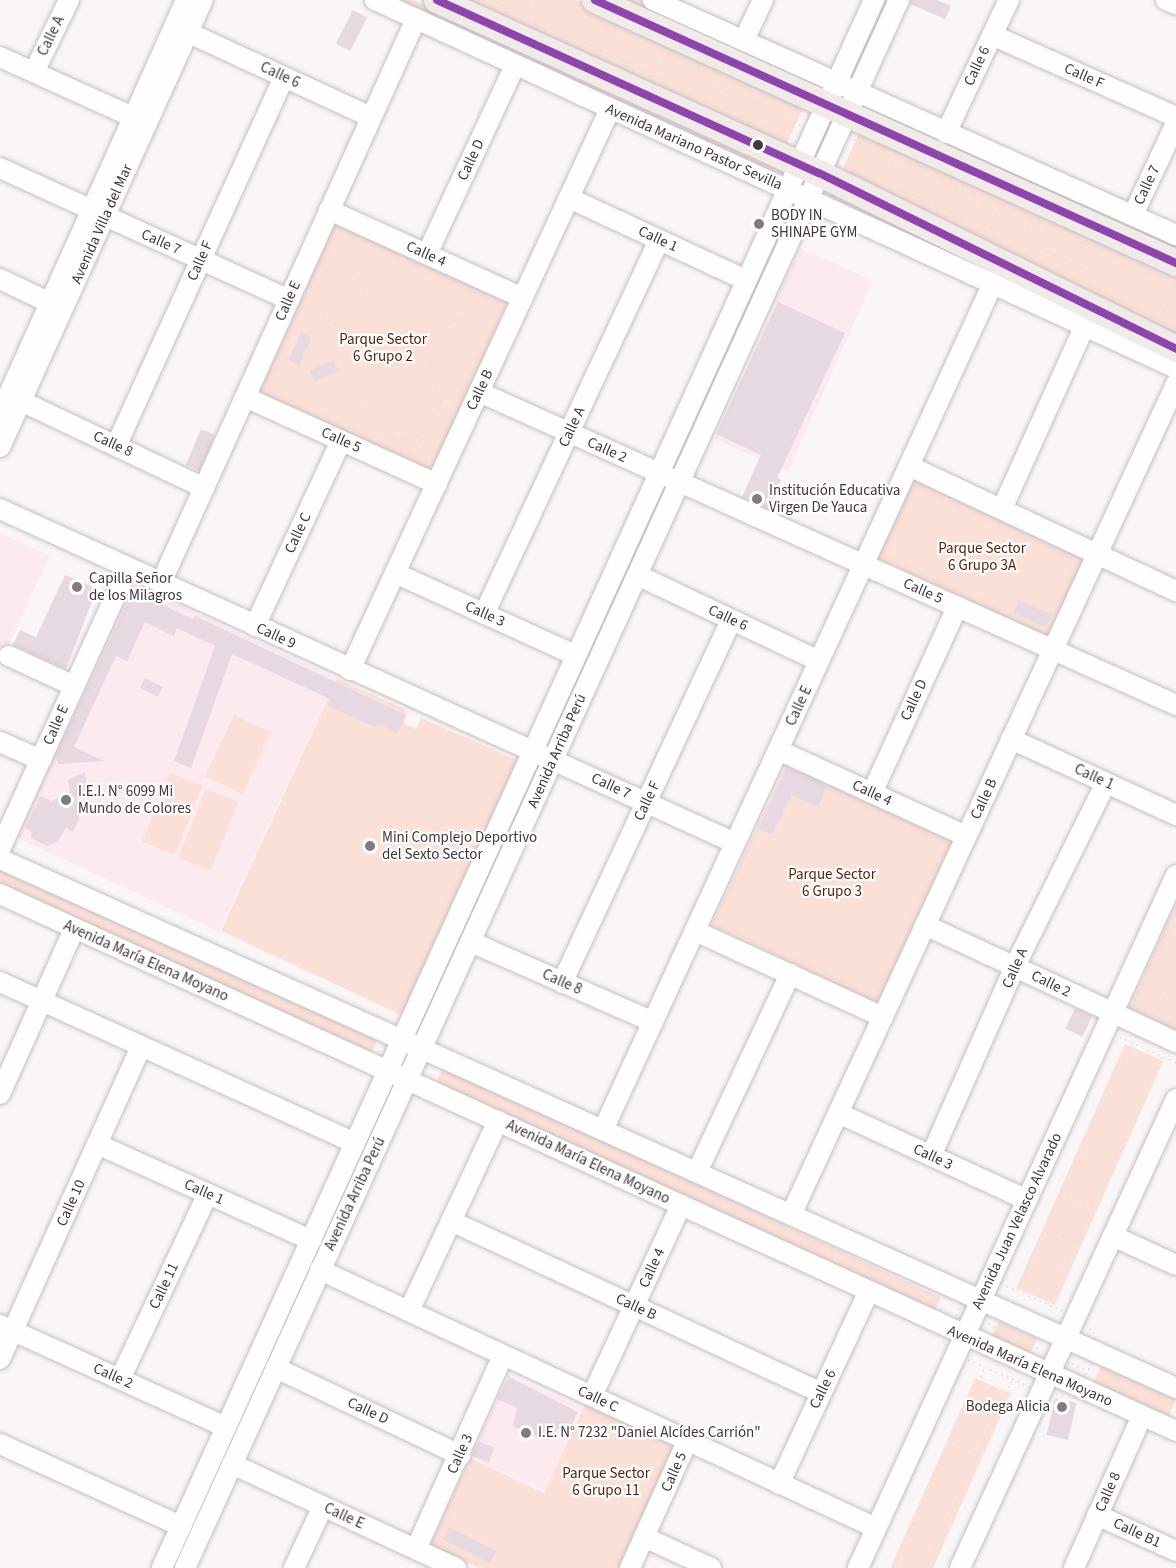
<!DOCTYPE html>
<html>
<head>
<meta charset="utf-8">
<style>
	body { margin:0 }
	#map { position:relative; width:1176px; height:1568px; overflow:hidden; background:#faf6f7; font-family:"Source Sans 3",sans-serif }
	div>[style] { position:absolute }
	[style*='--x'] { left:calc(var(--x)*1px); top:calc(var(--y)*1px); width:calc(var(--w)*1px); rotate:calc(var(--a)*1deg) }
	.built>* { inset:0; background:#fceaef; transform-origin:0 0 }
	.green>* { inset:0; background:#fae0d7; transform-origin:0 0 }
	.building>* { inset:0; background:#e7d9e1; transform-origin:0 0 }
	.path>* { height:2px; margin-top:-1px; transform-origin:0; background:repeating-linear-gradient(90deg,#e3e2e2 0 1.5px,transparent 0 6px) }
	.roads { filter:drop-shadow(0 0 2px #c7bec1) drop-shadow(0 0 2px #c7bec1) }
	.minor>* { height:20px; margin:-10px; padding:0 10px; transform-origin:10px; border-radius:10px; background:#fefefe }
	.major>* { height:26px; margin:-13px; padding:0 13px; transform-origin:13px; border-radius:13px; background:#f0eae9 }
	.bus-1>* { height:8px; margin:-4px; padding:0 4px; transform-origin:4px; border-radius:4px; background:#8e44ad }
	.dots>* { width:16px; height:16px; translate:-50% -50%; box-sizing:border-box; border:3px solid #fff; border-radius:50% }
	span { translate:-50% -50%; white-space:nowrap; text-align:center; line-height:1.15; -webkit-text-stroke:4.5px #fff; paint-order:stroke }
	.street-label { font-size:15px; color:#443539 }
	.poi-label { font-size:15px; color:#443539 }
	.left { translate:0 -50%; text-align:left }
	.right { translate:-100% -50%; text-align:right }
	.park-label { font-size:15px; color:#561e03 }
</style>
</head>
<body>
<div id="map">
	<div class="built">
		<div style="left:800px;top:248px;width:80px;height:209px;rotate:24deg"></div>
		<div style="clip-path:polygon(0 533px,50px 556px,0 663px)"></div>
		<div style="left:131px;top:583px;width:227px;height:279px;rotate:25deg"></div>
		<div style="left:508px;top:1375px;width:81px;height:91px;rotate:24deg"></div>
	</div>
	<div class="green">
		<div style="clip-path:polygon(391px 0,412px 0,453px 17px,777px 163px,773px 175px)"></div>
		<div style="clip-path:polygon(462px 0,576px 0,805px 104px,784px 150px)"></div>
		<div style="clip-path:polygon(614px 0,640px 0,814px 78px,810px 90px)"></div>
		<div style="left:872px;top:105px;width:334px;height:12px;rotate:24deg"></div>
		<div style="clip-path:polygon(860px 130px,1176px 274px,1176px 341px,841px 174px)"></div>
		<div style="clip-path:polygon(834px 189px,1128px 334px,828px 202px)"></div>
		<div style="left:335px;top:223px;width:190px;height:188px;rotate:24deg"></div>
		<div style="left:915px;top:477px;width:189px;height:89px;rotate:25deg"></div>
		<div style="clip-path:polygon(337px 679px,404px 709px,407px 714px,404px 723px,416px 729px,421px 718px,519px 761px,401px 1015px,221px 931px)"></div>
		<div style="left:234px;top:715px;width:41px;height:68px;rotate:25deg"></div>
		<div style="left:787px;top:763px;width:183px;height:179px;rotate:25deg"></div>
		<div style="left:170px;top:773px;width:35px;height:74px;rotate:22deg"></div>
		<div style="left:206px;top:789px;width:35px;height:74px;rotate:22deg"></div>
		<div style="left:0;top:867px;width:415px;height:18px;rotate:24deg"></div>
		<div style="clip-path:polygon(1176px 904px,1176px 1035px,1127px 1013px)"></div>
		<div style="left:1125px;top:1044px;width:42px;height:267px;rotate:24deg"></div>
		<div style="left:444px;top:1066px;width:548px;height:20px;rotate:25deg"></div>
		<div style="left:999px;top:1321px;width:42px;height:17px;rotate:25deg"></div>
		<div style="left:1101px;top:1366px;width:82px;height:19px;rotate:24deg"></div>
		<div style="left:975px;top:1378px;width:39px;height:209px;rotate:24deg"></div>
		<div style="clip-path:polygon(585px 1404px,681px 1446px,623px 1568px,479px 1568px,430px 1546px,470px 1458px,544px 1493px)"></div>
	</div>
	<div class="building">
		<div style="clip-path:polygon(911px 0,937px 0,951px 6px,945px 19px,910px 4px)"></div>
		<div style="left:353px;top:10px;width:16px;height:38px;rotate:27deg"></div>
		<div style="clip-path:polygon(778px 302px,845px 333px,777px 478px,781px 480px,768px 509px,742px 497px,761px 455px,716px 434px)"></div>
		<div style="left:301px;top:332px;width:12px;height:31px;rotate:24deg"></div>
		<div style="left:334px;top:360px;width:12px;height:26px;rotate:66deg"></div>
		<div style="left:201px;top:429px;width:15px;height:39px;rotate:23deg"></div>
		<div style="clip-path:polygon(65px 575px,93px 587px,93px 599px,66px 669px,13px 645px,20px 630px,36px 637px)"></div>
		<div style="clip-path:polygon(133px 591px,193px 619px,195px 616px,406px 715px,397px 733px,377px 723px,375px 727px,328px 706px,330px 699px,232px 654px,191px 768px,174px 761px,215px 646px,177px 628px,174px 636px,145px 622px,127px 661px,116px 656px,74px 747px,104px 761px,59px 764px,55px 757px)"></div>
		<div style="left:1019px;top:600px;width:36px;height:14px;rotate:24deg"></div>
		<div style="left:145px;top:678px;width:20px;height:11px;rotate:27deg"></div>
		<div style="clip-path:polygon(787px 768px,827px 786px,818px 807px,792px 795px,772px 835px,759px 829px)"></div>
		<div style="clip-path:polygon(85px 772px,87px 789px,78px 794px,79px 819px,73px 832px,66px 828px,58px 841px,47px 846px,31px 838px,32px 832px,25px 827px,41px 796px,51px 801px,70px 791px,68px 780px)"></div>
		<div style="left:1075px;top:1008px;width:19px;height:23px;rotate:25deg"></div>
		<div style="clip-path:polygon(509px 1377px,578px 1412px,567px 1434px,557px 1429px,551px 1440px,543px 1440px,513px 1426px,517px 1408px,497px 1399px)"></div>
		<div style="left:1055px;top:1398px;width:22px;height:38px;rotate:13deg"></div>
		<div style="left:478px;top:1441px;width:18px;height:16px;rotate:22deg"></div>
		<div style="left:449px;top:1527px;width:53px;height:14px;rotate:27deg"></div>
	</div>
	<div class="path">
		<div style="--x:491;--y:0;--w:219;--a:24.8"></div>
		<div style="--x:517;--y:0;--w:19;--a:18"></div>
		<div style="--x:555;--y:17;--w:36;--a:5"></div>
		<div style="--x:609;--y:29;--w:33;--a:39"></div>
		<div style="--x:656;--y:61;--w:43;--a:12.1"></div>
		<div style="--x:698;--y:70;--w:40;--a:37"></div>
		<div style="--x:752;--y:103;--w:23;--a:10"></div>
		<div style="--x:775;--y:107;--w:31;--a:36"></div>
		<div style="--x:854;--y:140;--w:32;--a:26"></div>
		<div style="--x:883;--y:154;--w:28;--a:42"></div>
		<div style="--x:926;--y:183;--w:49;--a:12.9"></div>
		<div style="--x:974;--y:194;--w:35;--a:44"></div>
		<div style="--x:896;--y:188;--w:166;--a:22.7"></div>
		<div style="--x:1049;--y:252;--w:123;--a:25.5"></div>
		<div style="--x:1160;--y:305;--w:26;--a:53"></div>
		<div style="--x:1021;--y:225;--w:30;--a:8"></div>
		<div style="--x:340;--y:234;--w:82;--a:67.8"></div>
		<div style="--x:1081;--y:242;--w:31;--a:38"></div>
		<div style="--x:1127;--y:272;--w:26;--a:7"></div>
		<div style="--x:1170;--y:282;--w:8;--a:40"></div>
		<div style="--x:1161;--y:305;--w:15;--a:-8"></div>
		<div style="--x:301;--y:309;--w:50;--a:23.5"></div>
		<div style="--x:420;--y:334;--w:81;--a:-20.9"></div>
		<div style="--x:348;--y:368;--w:68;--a:65.7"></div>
		<div style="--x:376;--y:430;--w:20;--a:27"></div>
		<div style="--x:394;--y:439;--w:22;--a:-5"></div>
		<div style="--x:416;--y:437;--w:19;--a:-36"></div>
		<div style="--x:431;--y:426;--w:26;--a:-67"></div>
		<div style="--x:441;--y:402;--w:64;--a:-106.4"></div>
		<div style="--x:432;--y:368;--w:36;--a:24"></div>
		<div style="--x:348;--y:428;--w:30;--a:-67"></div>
		<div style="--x:418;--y:436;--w:27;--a:68"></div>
		<div style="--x:1137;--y:1005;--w:95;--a:-65.9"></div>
		<div style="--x:1157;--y:1015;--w:47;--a:-66.2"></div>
		<div style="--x:1120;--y:1037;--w:62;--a:24.9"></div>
		<div style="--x:1100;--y:1112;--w:33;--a:25"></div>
		<div style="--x:1062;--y:1193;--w:34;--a:23"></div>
		<div style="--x:1046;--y:1229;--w:33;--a:23"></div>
		<div style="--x:990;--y:1279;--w:94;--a:23.8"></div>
		<div style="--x:1076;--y:1317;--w:23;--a:40"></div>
		<div style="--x:1094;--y:1332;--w:20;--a:81"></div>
		<div style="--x:1097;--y:1352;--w:51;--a:115.6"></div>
		<div style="--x:1075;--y:1398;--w:35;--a:-170"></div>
		<div style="--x:1041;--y:1392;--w:94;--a:-156.2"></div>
		<div style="--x:955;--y:1354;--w:16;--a:-135"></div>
		<div style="--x:944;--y:1343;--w:55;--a:-66.3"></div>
		<div style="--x:966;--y:1293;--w:28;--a:-30"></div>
		<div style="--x:1017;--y:1290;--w:272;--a:-65"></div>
		<div style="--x:1048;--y:1304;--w:273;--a:-65.5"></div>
		<div style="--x:988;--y:1324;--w:60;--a:25.7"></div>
		<div style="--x:1072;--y:1364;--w:17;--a:24"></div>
		<div style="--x:952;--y:1440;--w:30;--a:28"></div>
		<div style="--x:914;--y:1523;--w:30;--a:28"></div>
		<div style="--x:898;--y:1558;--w:22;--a:27"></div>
		<div style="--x:470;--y:1560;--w:19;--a:25"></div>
		<div style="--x:893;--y:1568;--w:221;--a:-65.4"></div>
		<div style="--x:926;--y:1568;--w:208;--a:-65.3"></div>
	</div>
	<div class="roads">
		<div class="minor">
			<div style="--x:375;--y:0;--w:881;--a:24.68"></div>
			<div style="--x:653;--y:0;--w:573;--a:24.2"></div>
			<div style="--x:1166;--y:0;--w:11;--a:22"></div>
			<div style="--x:189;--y:33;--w:200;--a:24.8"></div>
			<div style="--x:992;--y:35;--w:201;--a:24"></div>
			<div style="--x:745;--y:38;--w:42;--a:-64.7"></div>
			<div style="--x:0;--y:57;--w:146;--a:24.3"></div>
			<div style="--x:34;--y:72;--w:80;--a:-64.1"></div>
			<div style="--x:946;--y:133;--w:147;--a:-64.7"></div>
			<div style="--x:0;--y:168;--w:318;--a:24.5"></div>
			<div style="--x:569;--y:198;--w:195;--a:24.9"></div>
			<div style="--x:329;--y:210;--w:213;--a:24.4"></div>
			<div style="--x:1133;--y:215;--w:102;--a:-64.9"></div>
			<div style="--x:427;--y:254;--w:208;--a:-65"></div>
			<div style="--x:0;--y:279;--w:55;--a:25.6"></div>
			<div style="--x:479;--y:392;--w:764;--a:24.18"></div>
			<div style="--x:245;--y:397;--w:211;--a:24.4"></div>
			<div style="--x:21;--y:401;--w:203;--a:25.4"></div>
			<div style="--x:0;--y:414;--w:454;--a:-65.8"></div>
			<div style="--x:116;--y:446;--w:405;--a:-65.5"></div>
			<div style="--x:0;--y:447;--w:491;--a:-65.6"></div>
			<div style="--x:909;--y:466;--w:295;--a:25.1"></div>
			<div style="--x:0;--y:509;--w:807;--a:24.44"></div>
			<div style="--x:1002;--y:509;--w:202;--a:-65.7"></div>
			<div style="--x:395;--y:573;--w:198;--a:24.5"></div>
			<div style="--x:637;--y:575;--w:201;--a:25.3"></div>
			<div style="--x:161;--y:583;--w:619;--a:-65.67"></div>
			<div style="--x:484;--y:614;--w:413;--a:-64.9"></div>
			<div style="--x:255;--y:626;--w:204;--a:-65.1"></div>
			<div style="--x:9;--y:656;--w:72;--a:24.8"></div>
			<div style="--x:350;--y:670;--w:618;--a:-65.13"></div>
			<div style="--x:1011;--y:739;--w:182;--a:24.7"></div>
			<div style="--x:0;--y:742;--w:45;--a:23.7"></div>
			<div style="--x:778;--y:750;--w:207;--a:24.6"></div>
			<div style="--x:872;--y:793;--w:205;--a:-65.4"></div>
			<div style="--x:0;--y:849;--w:309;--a:-65.5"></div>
			<div style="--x:0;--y:859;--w:1290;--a:24.22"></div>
			<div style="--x:0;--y:894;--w:1293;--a:24.54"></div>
			<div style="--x:925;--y:925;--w:277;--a:25"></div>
			<div style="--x:695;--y:931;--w:207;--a:24.6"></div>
			<div style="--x:471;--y:942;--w:199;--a:23.7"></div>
			<div style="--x:0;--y:982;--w:390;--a:24.4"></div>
			<div style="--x:562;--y:983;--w:400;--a:-65"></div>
			<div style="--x:0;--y:1094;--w:181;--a:-65.8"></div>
			<div style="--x:838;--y:1113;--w:208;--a:24.7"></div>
			<div style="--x:603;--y:1130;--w:935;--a:-65.27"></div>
			<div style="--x:97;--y:1144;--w:235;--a:24.2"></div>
			<div style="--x:931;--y:1156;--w:208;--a:-66.1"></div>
			<div style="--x:1015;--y:966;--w:204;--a:-63.6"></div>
			<div style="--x:697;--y:1172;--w:219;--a:-64.8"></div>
			<div style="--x:791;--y:1215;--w:916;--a:-65.14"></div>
			<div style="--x:451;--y:1221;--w:408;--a:24.9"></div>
			<div style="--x:1113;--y:1236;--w:69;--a:24.7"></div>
			<div style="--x:320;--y:1270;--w:613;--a:24.89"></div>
			<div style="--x:409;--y:1311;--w:210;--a:-64.9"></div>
			<div style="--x:0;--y:1325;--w:248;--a:24.3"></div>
			<div style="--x:0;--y:1359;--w:343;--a:-65.7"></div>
			<div style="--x:276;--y:1368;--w:204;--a:25.3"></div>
			<div style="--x:120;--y:1379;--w:205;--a:-64.6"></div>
			<div style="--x:592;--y:1396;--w:211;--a:-65"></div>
			<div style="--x:0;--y:1444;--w:199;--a:24.4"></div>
			<div style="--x:232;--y:1464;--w:247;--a:24.9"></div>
			<div style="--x:779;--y:1484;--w:211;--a:-65"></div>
			<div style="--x:1097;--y:1515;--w:87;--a:24.5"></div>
			<div style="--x:644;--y:1537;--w:74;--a:24.8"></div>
			<div style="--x:416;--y:1549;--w:209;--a:-65.8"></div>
			<div style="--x:162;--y:1568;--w:1722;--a:-65.58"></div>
			<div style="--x:185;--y:1568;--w:1723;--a:-65.52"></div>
			<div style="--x:294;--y:1568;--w:68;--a:-64.9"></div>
			<div style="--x:630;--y:1568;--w:138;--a:-65.7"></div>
			<div style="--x:858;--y:1568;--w:762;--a:-65.35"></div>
			<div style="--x:960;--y:1568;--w:516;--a:-65.27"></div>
			<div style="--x:1074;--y:1568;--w:167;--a:-65.9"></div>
		</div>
		<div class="major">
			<div style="--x:437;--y:0;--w:419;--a:24.4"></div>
			<div style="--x:819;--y:173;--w:398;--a:26.2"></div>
			<div style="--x:595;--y:0;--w:638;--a:24.35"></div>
		</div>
	</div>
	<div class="bus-1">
		<div style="--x:437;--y:0;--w:419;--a:24.4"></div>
		<div style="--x:819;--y:173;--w:398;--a:26.2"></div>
		<div style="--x:595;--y:0;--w:638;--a:24.35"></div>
	</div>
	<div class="dots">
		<div style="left:758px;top:145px;background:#443539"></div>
		<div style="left:759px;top:224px;background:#84797c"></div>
		<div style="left:757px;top:499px;background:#84797c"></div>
		<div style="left:77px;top:587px;background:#84797c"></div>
		<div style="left:66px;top:800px;background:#84797c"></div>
		<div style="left:370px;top:846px;background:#84797c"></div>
		<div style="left:1062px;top:1407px;background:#84797c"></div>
		<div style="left:526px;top:1433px;background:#84797c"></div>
	</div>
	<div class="street-label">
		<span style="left:51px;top:36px;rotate:-64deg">Calle A</span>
		<span style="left:977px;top:66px;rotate:-65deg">Calle 6</span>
		<span style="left:280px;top:75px;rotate:25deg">Calle 6</span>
		<span style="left:1084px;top:76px;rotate:24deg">Calle F</span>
		<span style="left:694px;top:147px;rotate:24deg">Avenida Mariano Pastor Sevilla</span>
		<span style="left:471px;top:160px;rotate:-65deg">Calle D</span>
		<span style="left:1147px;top:185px;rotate:-65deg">Calle 7</span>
		<span style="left:102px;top:224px;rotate:-66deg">Avenida Villa del Mar</span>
		<span style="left:658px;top:239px;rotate:25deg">Calle 1</span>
		<span style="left:161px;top:242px;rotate:24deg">Calle 7</span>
		<span style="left:426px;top:254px;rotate:24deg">Calle 4</span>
		<span style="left:200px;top:261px;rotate:-66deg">Calle F</span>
		<span style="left:288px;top:301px;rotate:-66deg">Calle E</span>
		<span style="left:480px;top:390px;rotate:-65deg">Calle B</span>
		<span style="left:572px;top:427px;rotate:-65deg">Calle A</span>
		<span style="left:341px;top:440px;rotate:24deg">Calle 5</span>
		<span style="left:113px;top:444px;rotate:25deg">Calle 8</span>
		<span style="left:607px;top:450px;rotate:24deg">Calle 2</span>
		<span style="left:298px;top:533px;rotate:-65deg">Calle C</span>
		<span style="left:923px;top:591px;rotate:24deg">Calle 5</span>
		<span style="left:485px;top:614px;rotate:24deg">Calle 3</span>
		<span style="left:728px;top:618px;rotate:25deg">Calle 6</span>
		<span style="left:276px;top:636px;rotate:25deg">Calle 9</span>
		<span style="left:914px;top:700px;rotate:-65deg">Calle D</span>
		<span style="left:799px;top:706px;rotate:-65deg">Calle E</span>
		<span style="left:56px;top:725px;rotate:-66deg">Calle E</span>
		<span style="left:557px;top:751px;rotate:-66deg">Avenida Arriba Perú</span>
		<span style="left:1094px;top:777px;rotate:25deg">Calle 1</span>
		<span style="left:611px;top:786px;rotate:25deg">Calle 7</span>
		<span style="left:872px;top:793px;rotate:25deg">Calle 4</span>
		<span style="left:984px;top:799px;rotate:-65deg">Calle B</span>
		<span style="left:647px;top:801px;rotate:-65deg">Calle F</span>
		<span style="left:146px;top:961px;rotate:24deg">Avenida María Elena Moyano</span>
		<span style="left:1015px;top:968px;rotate:-66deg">Calle A</span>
		<span style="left:562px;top:982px;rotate:24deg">Calle 8</span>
		<span style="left:1051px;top:984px;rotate:26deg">Calle 2</span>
		<span style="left:933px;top:1157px;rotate:25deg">Calle 3</span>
		<span style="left:588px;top:1162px;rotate:25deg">Avenida María Elena Moyano</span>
		<span style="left:204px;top:1192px;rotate:24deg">Calle 1</span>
		<span style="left:355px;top:1194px;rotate:-65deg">Avenida Arriba Perú</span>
		<span style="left:71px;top:1203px;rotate:-66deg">Calle 10</span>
		<span style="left:1017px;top:1221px;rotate:-65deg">Avenida Juan Velasco Alvarado</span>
		<span style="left:652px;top:1268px;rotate:-65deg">Calle 4</span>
		<span style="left:164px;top:1286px;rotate:-65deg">Calle 11</span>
		<span style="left:636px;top:1307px;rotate:25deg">Calle B</span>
		<span style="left:1030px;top:1366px;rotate:24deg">Avenida María Elena Moyano</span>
		<span style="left:113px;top:1376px;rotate:24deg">Calle 2</span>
		<span style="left:823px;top:1389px;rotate:-64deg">Calle 6</span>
		<span style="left:598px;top:1399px;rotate:25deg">Calle C</span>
		<span style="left:368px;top:1411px;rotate:25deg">Calle D</span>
		<span style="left:460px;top:1454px;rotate:-66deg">Calle 3</span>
		<span style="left:674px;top:1472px;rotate:-66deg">Calle 5</span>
		<span style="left:1108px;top:1492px;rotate:-66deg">Calle 8</span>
		<span style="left:344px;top:1516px;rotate:25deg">Calle E</span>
		<span style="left:1137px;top:1533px;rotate:25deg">Calle B1</span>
	</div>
	<div class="poi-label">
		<span class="left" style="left:771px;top:224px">BODY IN<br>SHINAPE GYM</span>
		<span class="left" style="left:769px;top:499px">Institución Educativa<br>Virgen De Yauca</span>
		<span class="left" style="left:89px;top:587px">Capilla Señor<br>de los Milagros</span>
		<span class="left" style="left:78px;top:800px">I.E.I. N° 6099 Mi<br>Mundo de Colores</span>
		<span class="left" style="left:382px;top:846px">Mini Complejo Deportivo<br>del Sexto Sector</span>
		<span class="right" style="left:1050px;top:1407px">Bodega Alicia</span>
		<span class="left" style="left:538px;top:1433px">I.E. N° 7232 "Daniel Alcídes Carrión"</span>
	</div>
	<div class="park-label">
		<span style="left:383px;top:348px">Parque Sector<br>6 Grupo 2</span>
		<span style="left:982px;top:557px">Parque Sector<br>6 Grupo 3A</span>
		<span style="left:832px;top:883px">Parque Sector<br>6 Grupo 3</span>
		<span style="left:606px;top:1482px">Parque Sector<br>6 Grupo 11</span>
	</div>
</div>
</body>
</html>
